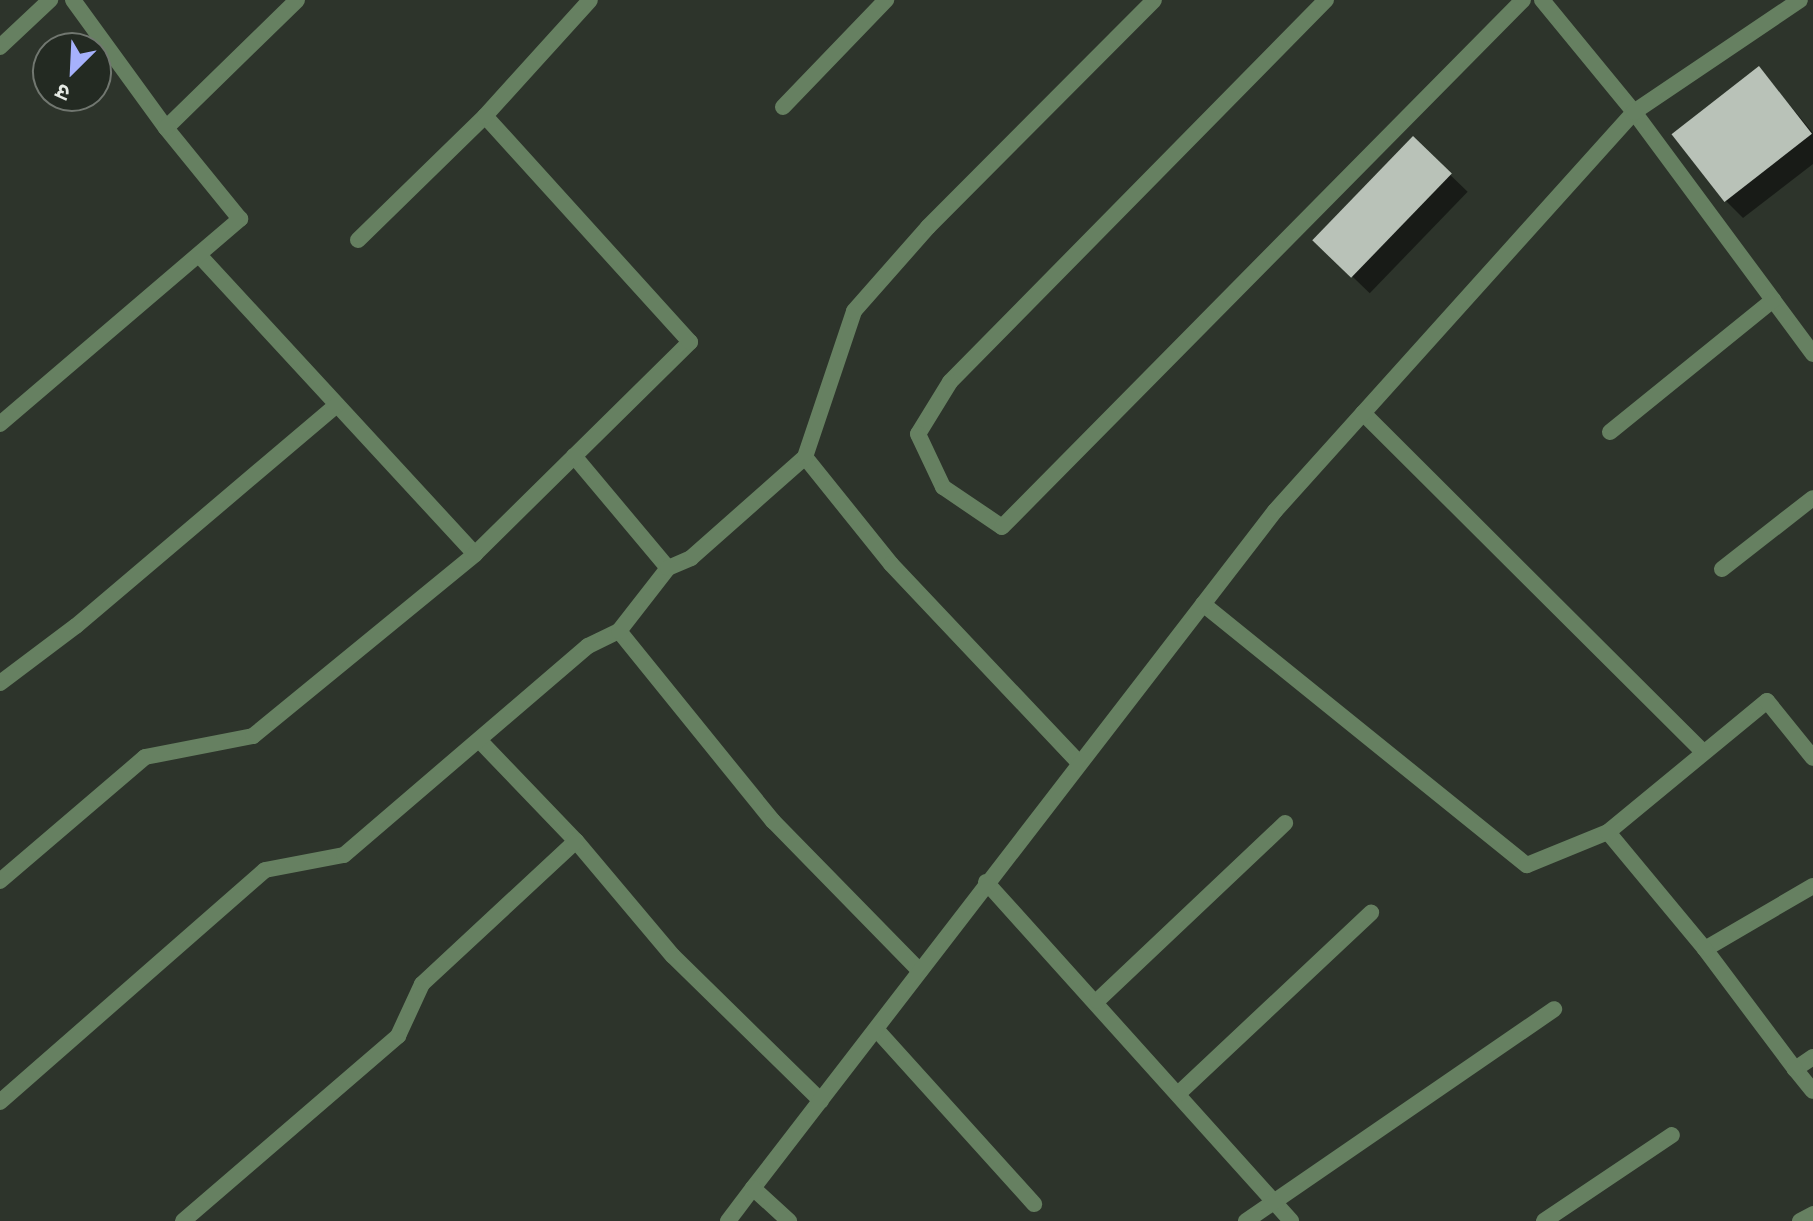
<!DOCTYPE html>
<html>
<head>
<meta charset="utf-8">
<style>
	body { margin:0 }
	#map { position:relative; width:1813px; height:1221px; overflow:hidden; background:#2d342b; font-family:"DejaVu Sans","Noto Sans Devanagari",sans-serif }
	div>[style] { position:absolute }
	[style*='--x'] { left:calc(var(--x)*1px); top:calc(var(--y)*1px); width:calc(var(--w)*1px); rotate:calc(var(--a)*1deg) }
	.shadow>* { inset:0; background:#0007; transform-origin:0 0 }
	.building>* { inset:0; background:#b9c2b8; transform-origin:0 0 }
	.minor>* { height:16px; margin:-8px; padding:0 8px; transform-origin:8px; border-radius:8px; background:#668061 }
	span { translate:-50% -50%; white-space:nowrap; text-align:center; line-height:1.15; -webkit-text-stroke:8px #232a22; paint-order:stroke }
	.north { position:absolute; left:32px; top:32px; width:80px; height:80px; box-sizing:border-box; background:#232a22; border:2px solid #717770; border-radius:50%; rotate:204deg; font-size:22px; font-weight:700; line-height:32px; text-align:center; color:#e5eae4 }
	.north::after { content:''; display:block; margin:auto; width:28px; height:36px; background:#a6b1fc; clip-path:polygon(50% 0,100% 100%,50% 72%,0 100%) }
</style>
</head>
<body>
<div id="map">
	<div class="shadow">
		<div style="clip-path:polygon(1759px 68px,1813px 133px,1813px 164px,1743px 218px,1726px 201px)"></div>
		<div style="left:1413px;top:139px;width:76px;height:141px;rotate:44deg"></div>
	</div>
	<div class="building">
		<div style="left:1759px;top:66px;width:86px;height:111px;rotate:52deg"></div>
		<div style="left:1413px;top:136px;width:54px;height:145px;rotate:44deg"></div>
	</div>
	<div class="minor">
		<div style="--x:73;--y:0;--w:158;--a:54"></div>
		<div style="--x:1326;--y:0;--w:536;--a:134.55"></div>
		<div style="--x:950;--y:382;--w:61;--a:121.6"></div>
		<div style="--x:918;--y:434;--w:59;--a:64.7"></div>
		<div style="--x:943;--y:487;--w:71;--a:34.1"></div>
		<div style="--x:1002;--y:527;--w:741;--a:-45.33"></div>
		<div style="--x:1542;--y:0;--w:145;--a:50.6"></div>
		<div style="--x:1634;--y:112;--w:301;--a:53.5"></div>
		<div style="--x:0;--y:47;--w:69;--a:-43.2"></div>
		<div style="--x:783;--y:107;--w:149;--a:-46.1"></div>
		<div style="--x:358;--y:240;--w:177;--a:-44.3"></div>
		<div style="--x:199;--y:255;--w:407;--a:47.3"></div>
		<div style="--x:475;--y:554;--w:302;--a:-44.6"></div>
		<div style="--x:690;--y:342;--w:305;--a:-132.2"></div>
		<div style="--x:485;--y:116;--w:156;--a:-47.8"></div>
		<div style="--x:1363;--y:413;--w:477;--a:44.9"></div>
		<div style="--x:0;--y:424;--w:316;--a:-40.5"></div>
		<div style="--x:240;--y:219;--w:117;--a:-129.1"></div>
		<div style="--x:166;--y:128;--w:183;--a:-44.3"></div>
		<div style="--x:1610;--y:432;--w:210;--a:-39"></div>
		<div style="--x:574;--y:456;--w:146;--a:50"></div>
		<div style="--x:805;--y:457;--w:137;--a:51.2"></div>
		<div style="--x:891;--y:564;--w:274;--a:46.6"></div>
		<div style="--x:1722;--y:569;--w:115;--a:-38"></div>
		<div style="--x:1203;--y:604;--w:416;--a:38.9"></div>
		<div style="--x:1527;--y:865;--w:87;--a:-22.2"></div>
		<div style="--x:619;--y:631;--w:245;--a:51"></div>
		<div style="--x:773;--y:821;--w:210;--a:45.6"></div>
		<div style="--x:0;--y:683;--w:95;--a:-36.9"></div>
		<div style="--x:76;--y:626;--w:342;--a:-40.3"></div>
		<div style="--x:480;--y:741;--w:139;--a:46.2"></div>
		<div style="--x:576;--y:841;--w:150;--a:49.9"></div>
		<div style="--x:673;--y:956;--w:207;--a:44.4"></div>
		<div style="--x:0;--y:881;--w:191;--a:-40.5"></div>
		<div style="--x:145;--y:757;--w:110;--a:-11"></div>
		<div style="--x:253;--y:736;--w:287;--a:-39.3"></div>
		<div style="--x:986;--y:882;--w:456;--a:48"></div>
		<div style="--x:1705;--y:949;--w:125;--a:-30.3"></div>
		<div style="--x:1097;--y:1001;--w:259;--a:-43.4"></div>
		<div style="--x:876;--y:1029;--w:236;--a:47.9"></div>
		<div style="--x:1813;--y:1057;--w:22;--a:146"></div>
		<div style="--x:1795;--y:1069;--w:28;--a:51"></div>
		<div style="--x:1795;--y:1069;--w:150;--a:-126.9"></div>
		<div style="--x:1705;--y:949;--w:152;--a:-129.7"></div>
		<div style="--x:1608;--y:832;--w:206;--a:-39.5"></div>
		<div style="--x:1767;--y:701;--w:73;--a:51.1"></div>
		<div style="--x:1178;--y:1094;--w:265;--a:-43.2"></div>
		<div style="--x:0;--y:1102;--w:352;--a:-41.2"></div>
		<div style="--x:265;--y:870;--w:80;--a:-10.8"></div>
		<div style="--x:344;--y:855;--w:321;--a:-40.6"></div>
		<div style="--x:588;--y:646;--w:34;--a:-26"></div>
		<div style="--x:619;--y:631;--w:80;--a:-52.1"></div>
		<div style="--x:668;--y:568;--w:25;--a:-23"></div>
		<div style="--x:691;--y:558;--w:152;--a:-41.5"></div>
		<div style="--x:805;--y:457;--w:154;--a:-71.4"></div>
		<div style="--x:854;--y:311;--w:112;--a:-48.6"></div>
		<div style="--x:928;--y:227;--w:320;--a:-45.1"></div>
		<div style="--x:753;--y:1188;--w:855;--a:-52.37"></div>
		<div style="--x:1275;--y:511;--w:537;--a:-48.02"></div>
		<div style="--x:1634;--y:112;--w:200;--a:-34"></div>
		<div style="--x:183;--y:1221;--w:284;--a:-40.7"></div>
		<div style="--x:398;--y:1036;--w:57;--a:-65.2"></div>
		<div style="--x:422;--y:984;--w:210;--a:-42.9"></div>
		<div style="--x:728;--y:1221;--w:41;--a:-52.9"></div>
		<div style="--x:753;--y:1188;--w:49;--a:42.5"></div>
		<div style="--x:1246;--y:1221;--w:374;--a:-34.5"></div>
		<div style="--x:1544;--y:1221;--w:154;--a:-33.9"></div>
		<div style="--x:1800;--y:1221;--w:15;--a:-28"></div>
	</div>
	<div class="north">उ</div>
</div>
</body>
</html>
